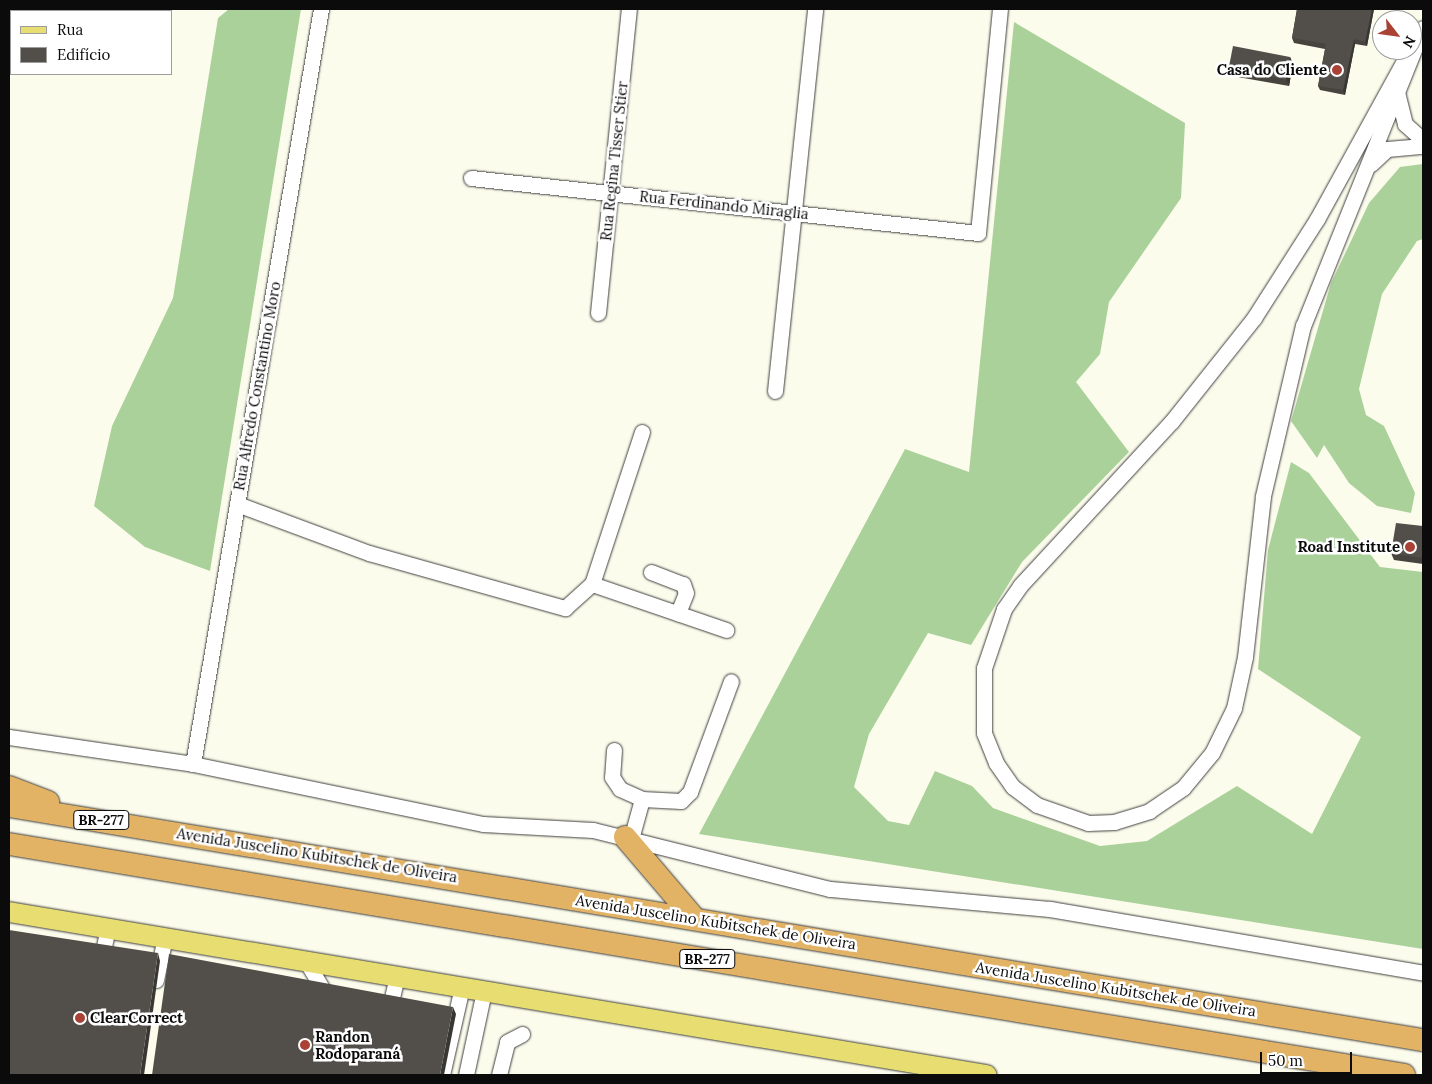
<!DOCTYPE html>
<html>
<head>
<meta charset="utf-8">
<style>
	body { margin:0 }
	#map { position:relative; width:1432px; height:1084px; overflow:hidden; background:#fcfcec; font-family:Lora,serif }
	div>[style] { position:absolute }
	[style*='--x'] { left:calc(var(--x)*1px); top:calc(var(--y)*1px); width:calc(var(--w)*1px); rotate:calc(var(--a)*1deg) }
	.forest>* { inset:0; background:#abd19b }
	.roads { filter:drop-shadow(0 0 1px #3e3e3e) drop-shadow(0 0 1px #3e3e3e) }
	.minor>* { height:15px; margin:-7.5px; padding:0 7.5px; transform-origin:7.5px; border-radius:7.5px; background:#fff }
	.major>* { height:20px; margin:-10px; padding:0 10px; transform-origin:10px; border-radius:10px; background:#e7dd71 }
	.highway>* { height:22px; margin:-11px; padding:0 11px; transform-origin:11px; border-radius:11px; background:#e2b265 }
	.wall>* { inset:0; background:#47433f }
	.shaded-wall>* { inset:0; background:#393733 }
	.building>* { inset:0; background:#524e49; transform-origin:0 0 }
	.dots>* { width:14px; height:14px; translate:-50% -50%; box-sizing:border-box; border:2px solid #fff; border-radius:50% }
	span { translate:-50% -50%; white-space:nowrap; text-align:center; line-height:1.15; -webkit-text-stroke:5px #fff; paint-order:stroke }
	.shield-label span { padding:1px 4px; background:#fff; border:1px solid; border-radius:4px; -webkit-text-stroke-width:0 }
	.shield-label { font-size:14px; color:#0b0b0b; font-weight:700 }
	.poi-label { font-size:15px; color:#0b0b0b; font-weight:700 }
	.right { translate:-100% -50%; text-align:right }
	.left { translate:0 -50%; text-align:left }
	.street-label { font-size:15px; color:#0b0b0b }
	.frame { position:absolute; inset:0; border:10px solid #0b0b0b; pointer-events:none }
	.legend { position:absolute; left:10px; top:10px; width:162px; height:65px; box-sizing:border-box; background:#fff; border:1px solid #9d9d9d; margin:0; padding:6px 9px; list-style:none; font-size:15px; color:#0b0b0b }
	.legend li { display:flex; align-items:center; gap:10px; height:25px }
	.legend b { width:25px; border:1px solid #9d9d9d }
	.north { position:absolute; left:1372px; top:10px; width:50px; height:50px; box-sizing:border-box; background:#fff; border:1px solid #9d9d9d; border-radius:50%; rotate:120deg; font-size:14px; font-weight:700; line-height:20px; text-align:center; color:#0b0b0b }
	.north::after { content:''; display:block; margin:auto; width:18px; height:22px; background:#a94235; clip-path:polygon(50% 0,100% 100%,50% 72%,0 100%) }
	.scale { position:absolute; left:1260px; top:1052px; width:92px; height:22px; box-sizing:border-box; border:2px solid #0b0b0b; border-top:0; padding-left:6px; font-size:15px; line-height:18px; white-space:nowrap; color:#0b0b0b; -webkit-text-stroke:4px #fff; paint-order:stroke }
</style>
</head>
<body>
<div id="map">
	<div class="forest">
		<div style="clip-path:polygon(229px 9px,301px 9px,210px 571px,145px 547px,94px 506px,112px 426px,173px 298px,218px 18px)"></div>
		<div style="clip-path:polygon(1014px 22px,1185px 123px,1181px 198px,1109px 302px,1100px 354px,1076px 382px,1129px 452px,1022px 562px,971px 645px,928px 633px,869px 734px,854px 787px,888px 821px,909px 825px,935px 771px,972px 786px,993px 808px,1100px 846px,1147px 841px,1237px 786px,1312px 834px,1361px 737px,1258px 669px,1268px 550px,1291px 462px,1309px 473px,1380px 567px,1423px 572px,1423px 949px,699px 834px,905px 449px,969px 472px)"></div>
		<div style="clip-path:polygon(1423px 164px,1423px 239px,1417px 241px,1382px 294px,1359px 389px,1366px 415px,1384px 426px,1415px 493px,1411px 513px,1377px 506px,1349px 483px,1324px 445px,1317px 458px,1291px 421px,1331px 283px,1369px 203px,1400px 167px)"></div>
	</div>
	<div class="roads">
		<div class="minor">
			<div style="--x:1410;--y:50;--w:193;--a:118.8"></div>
			<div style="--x:1317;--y:219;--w:117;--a:122.5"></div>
			<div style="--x:1254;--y:318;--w:132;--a:128.5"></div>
			<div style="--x:1172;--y:421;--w:224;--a:132.7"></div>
			<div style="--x:1020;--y:586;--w:28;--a:125"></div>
			<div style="--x:1004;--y:609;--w:62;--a:108.7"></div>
			<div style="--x:984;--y:668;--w:65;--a:90"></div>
			<div style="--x:984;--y:733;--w:32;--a:68"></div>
			<div style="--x:996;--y:763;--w:29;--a:55"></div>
			<div style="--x:1013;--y:787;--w:30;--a:37"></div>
			<div style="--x:1037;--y:805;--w:54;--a:19.4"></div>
			<div style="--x:1088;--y:823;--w:26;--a:-2"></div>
			<div style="--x:1114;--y:822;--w:37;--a:-17"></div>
			<div style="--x:1149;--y:811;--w:41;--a:-34.1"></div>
			<div style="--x:1183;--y:788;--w:45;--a:-50.4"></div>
			<div style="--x:1212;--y:753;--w:50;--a:-63.9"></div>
			<div style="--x:1234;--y:708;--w:52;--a:-77.8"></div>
			<div style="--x:1245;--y:657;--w:162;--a:-83.6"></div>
			<div style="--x:1263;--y:496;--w:175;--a:-76.8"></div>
			<div style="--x:1303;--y:326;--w:321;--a:-68.1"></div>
			<div style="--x:1397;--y:92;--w:33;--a:76"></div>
			<div style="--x:1405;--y:124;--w:24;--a:42"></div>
			<div style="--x:1371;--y:164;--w:22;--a:-43"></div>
			<div style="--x:1387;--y:149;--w:36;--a:-5"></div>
			<div style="--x:471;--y:178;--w:510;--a:6.19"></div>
			<div style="--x:978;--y:233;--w:225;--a:-84.4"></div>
			<div style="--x:598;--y:313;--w:306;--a:-84.2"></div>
			<div style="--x:775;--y:391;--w:384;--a:-84"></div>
			<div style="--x:237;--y:504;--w:141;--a:20.4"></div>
			<div style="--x:369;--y:553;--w:204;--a:15.7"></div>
			<div style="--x:565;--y:608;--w:36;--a:-42"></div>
			<div style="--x:592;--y:584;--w:160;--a:-71.8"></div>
			<div style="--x:651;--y:572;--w:34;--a:21"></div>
			<div style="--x:683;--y:584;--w:9;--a:72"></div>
			<div style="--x:686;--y:593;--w:22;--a:112"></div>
			<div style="--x:592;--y:584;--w:142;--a:18.9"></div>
			<div style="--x:9;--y:737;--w:186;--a:8.3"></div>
			<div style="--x:193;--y:764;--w:296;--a:11.7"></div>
			<div style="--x:483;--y:824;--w:110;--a:3.1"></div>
			<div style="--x:593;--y:830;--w:244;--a:14"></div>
			<div style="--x:830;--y:889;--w:221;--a:5.2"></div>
			<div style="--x:1050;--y:909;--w:378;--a:9.7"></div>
			<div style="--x:614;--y:750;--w:27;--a:94"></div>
			<div style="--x:612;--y:777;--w:14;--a:56"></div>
			<div style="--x:620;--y:789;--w:24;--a:24"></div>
			<div style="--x:642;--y:799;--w:39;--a:3"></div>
			<div style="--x:681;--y:801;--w:13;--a:-45"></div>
			<div style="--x:690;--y:792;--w:118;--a:-69.7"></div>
			<div style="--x:193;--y:764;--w:766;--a:-80.38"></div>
			<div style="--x:631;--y:839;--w:41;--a:-74.6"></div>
			<div style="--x:306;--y:961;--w:43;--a:59.3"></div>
			<div style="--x:100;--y:965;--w:38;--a:-78"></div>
			<div style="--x:156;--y:980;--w:44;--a:-78.2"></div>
			<div style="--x:388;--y:1015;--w:40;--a:-77"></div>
			<div style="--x:442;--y:1075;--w:90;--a:-77.2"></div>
			<div style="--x:466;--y:1075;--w:86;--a:-77.9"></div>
			<div style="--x:499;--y:1075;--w:34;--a:-76"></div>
			<div style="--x:507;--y:1042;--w:17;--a:-28"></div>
		</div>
		<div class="major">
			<div style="--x:9;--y:912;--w:991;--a:9.47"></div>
		</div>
		<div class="highway">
			<div style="--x:9;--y:787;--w:42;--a:21"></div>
			<div style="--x:9;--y:806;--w:1433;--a:9.4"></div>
			<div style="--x:625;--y:837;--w:106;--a:49.6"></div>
			<div style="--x:9;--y:844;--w:1414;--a:9.4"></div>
		</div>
	</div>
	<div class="wall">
		<div style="clip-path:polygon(1297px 9px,1374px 9px,1367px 46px,1355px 44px,1345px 95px,1320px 90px,1318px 86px,1325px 49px,1294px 43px,1292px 38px)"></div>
		<div style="clip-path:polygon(1290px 57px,1293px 64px,1289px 86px,1232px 76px,1229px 69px)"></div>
		<div style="clip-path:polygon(1423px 526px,1423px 564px,1394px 560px,1391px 553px)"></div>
	</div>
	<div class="shaded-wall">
		<div style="clip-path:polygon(1372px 9px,1374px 9px,1367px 46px,1365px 42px)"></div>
		<div style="clip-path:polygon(1354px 39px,1355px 44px,1345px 95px,1343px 90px)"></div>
		<div style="clip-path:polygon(1290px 57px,1293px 64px,1289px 86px,1286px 79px)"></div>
		<div style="clip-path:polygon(158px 953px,160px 961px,144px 1075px,140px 1075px)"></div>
		<div style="clip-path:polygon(453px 1007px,456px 1014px,444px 1075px,440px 1075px)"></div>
	</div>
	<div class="building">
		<div style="clip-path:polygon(1297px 9px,1372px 9px,1365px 42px,1354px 39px,1343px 90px,1318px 86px,1326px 44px,1292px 38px)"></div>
		<div style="left:1233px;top:46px;width:58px;height:23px;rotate:11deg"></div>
		<div style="clip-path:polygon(1396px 523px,1423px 526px,1423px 558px,1391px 553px)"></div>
		<div style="clip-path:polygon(9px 930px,158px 953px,140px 1075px,9px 1075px)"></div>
		<div style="clip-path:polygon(169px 954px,453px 1007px,440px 1075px,152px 1075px)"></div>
	</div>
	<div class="dots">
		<div style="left:1337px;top:70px;background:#a94235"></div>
		<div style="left:1410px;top:547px;background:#a94235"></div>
		<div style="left:80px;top:1018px;background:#a94235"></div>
		<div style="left:305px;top:1045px;background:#a94235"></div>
	</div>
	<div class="shield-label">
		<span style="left:101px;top:820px">BR-277</span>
		<span style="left:707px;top:959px">BR-277</span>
	</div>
	<div class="poi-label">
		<span class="right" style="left:1327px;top:70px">Casa do Cliente</span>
		<span class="right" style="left:1400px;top:547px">Road Institute</span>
		<span class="left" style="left:90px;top:1018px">ClearCorrect</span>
		<span class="left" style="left:315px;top:1045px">Randon<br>Rodoparaná</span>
	</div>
	<div class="street-label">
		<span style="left:614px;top:161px;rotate:-84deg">Rua Regina Tisser Stier</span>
		<span style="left:724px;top:205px;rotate:6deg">Rua Ferdinando Miraglia</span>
		<span style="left:257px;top:386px;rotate:-80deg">Rua Alfredo Constantino Moro</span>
		<span style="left:317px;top:855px;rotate:9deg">Avenida Juscelino Kubitschek de Oliveira</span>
		<span style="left:716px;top:922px;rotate:9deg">Avenida Juscelino Kubitschek de Oliveira</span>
		<span style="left:1116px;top:989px;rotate:9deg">Avenida Juscelino Kubitschek de Oliveira</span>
	</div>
	<div class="frame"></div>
	<ul class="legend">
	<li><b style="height:6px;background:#e7dd71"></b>Rua</li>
	<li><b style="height:14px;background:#524e49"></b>Edifício</li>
	</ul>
	<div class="north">N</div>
	<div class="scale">50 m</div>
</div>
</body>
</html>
